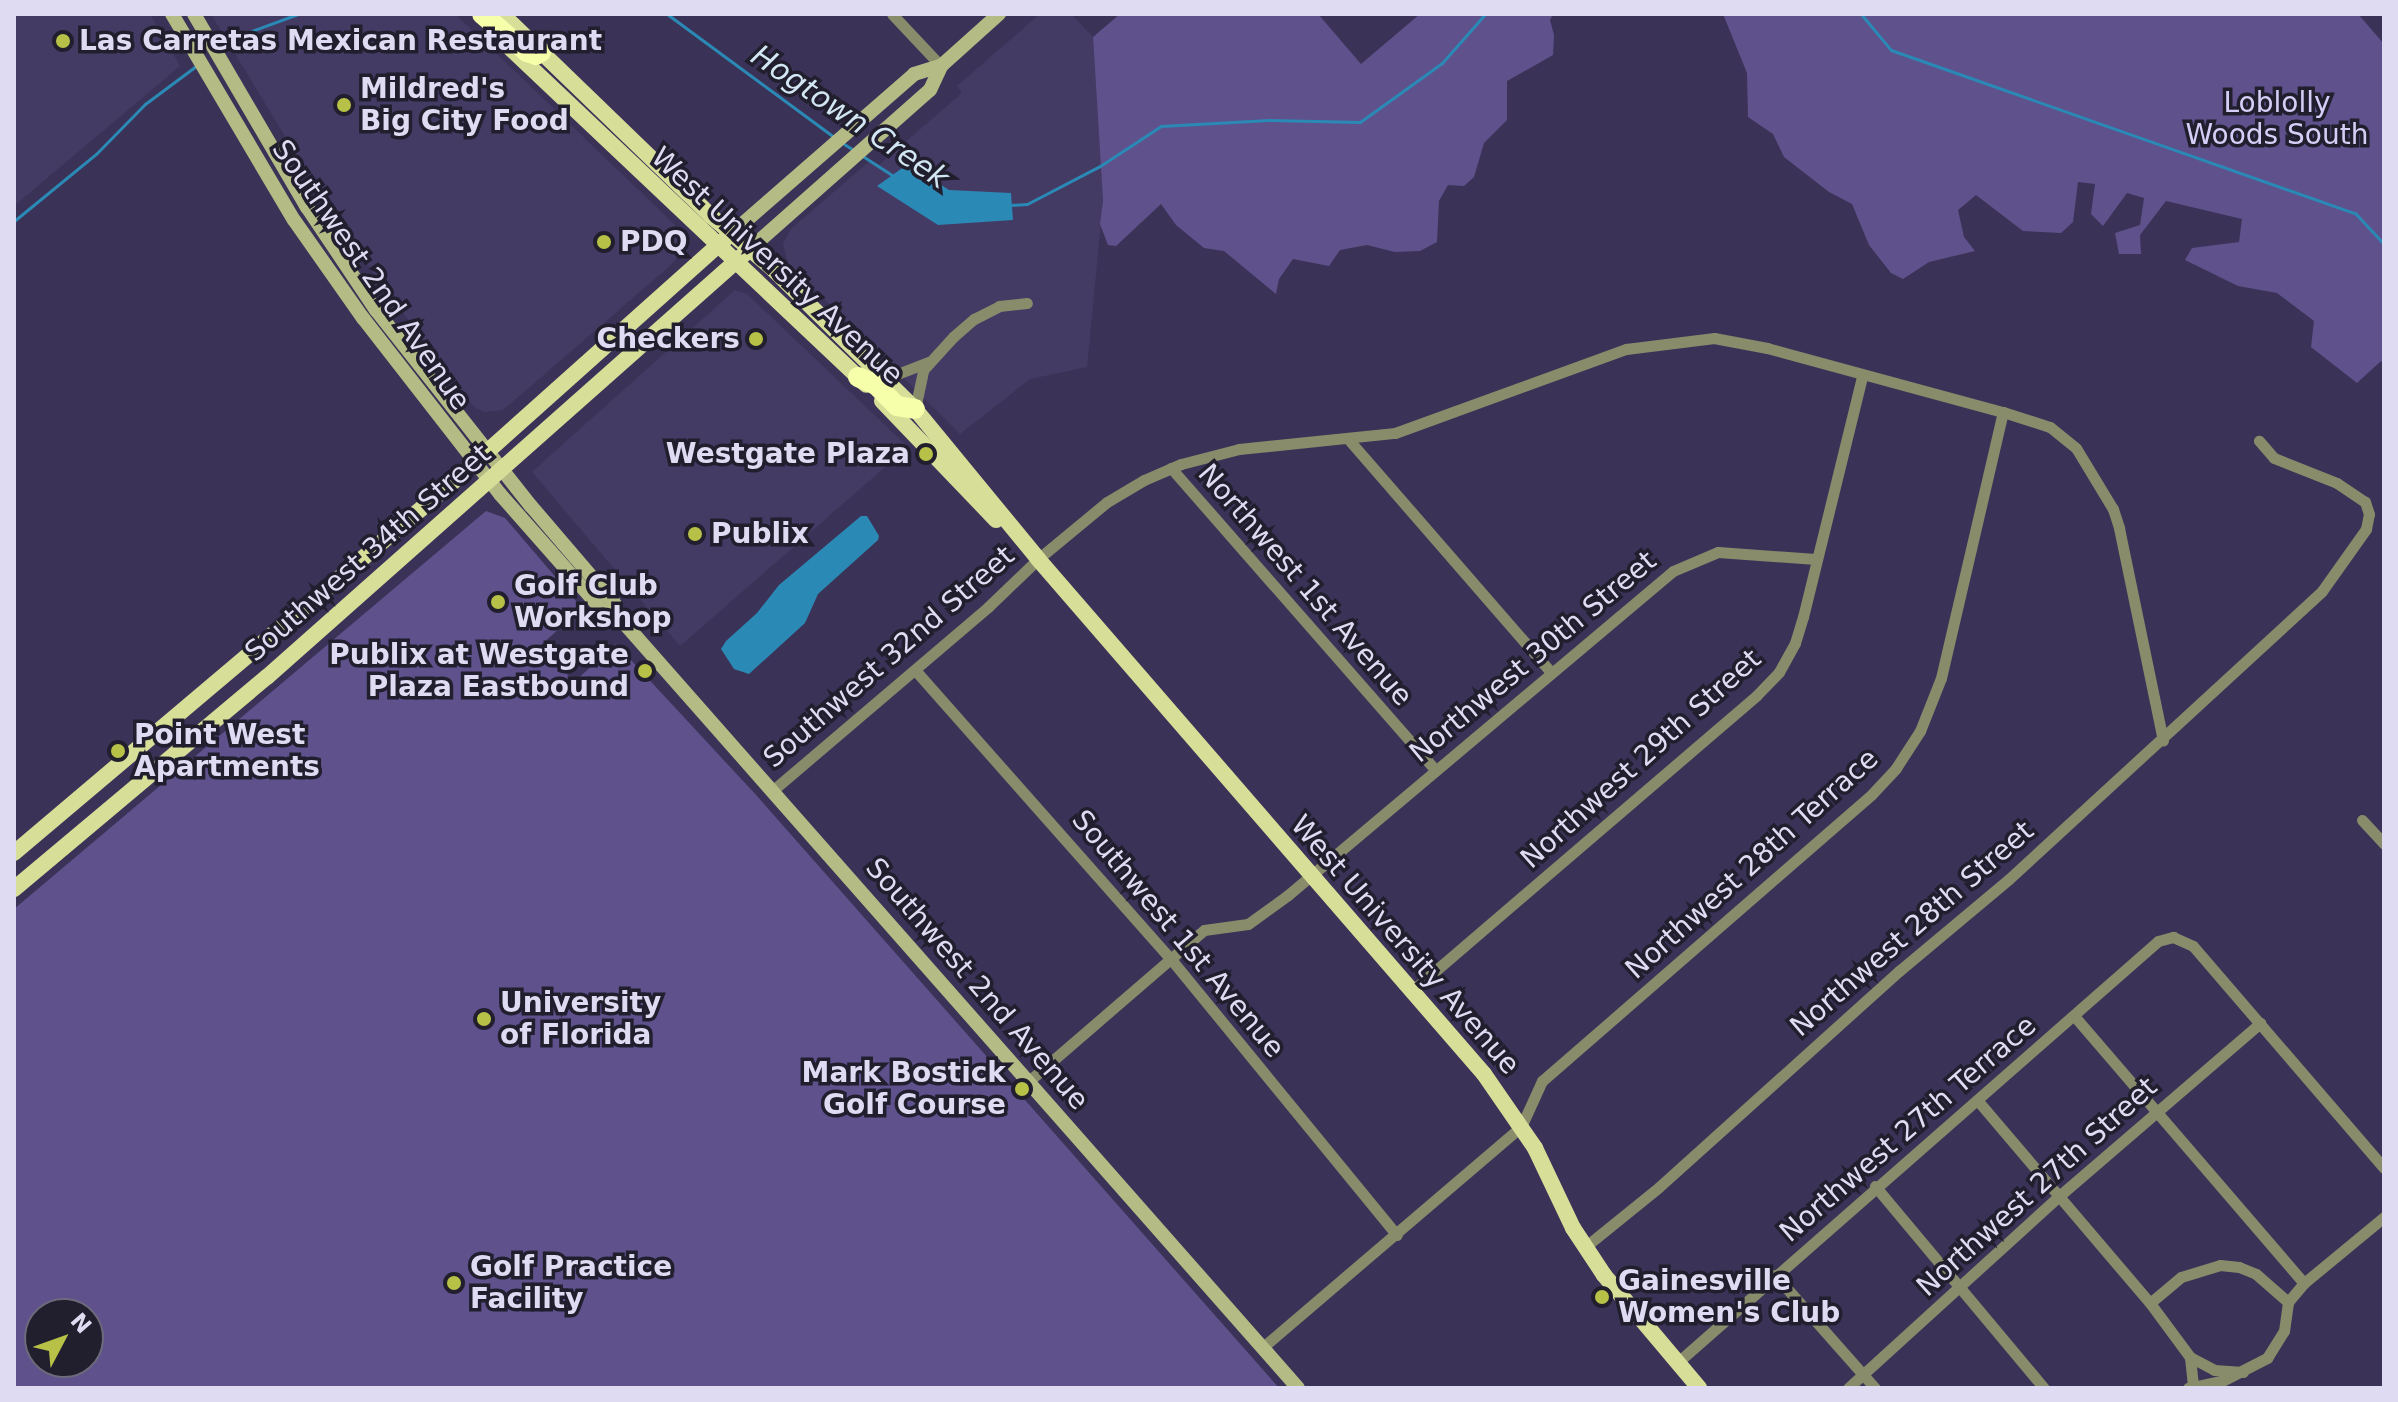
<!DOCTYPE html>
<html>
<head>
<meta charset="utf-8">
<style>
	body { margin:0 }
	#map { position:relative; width:2398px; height:1402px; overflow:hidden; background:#3b3357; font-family:"DejaVu Sans",sans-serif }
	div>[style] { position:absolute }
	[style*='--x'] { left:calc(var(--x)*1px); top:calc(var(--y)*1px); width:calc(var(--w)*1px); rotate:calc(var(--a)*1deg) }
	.built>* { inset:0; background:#443b65 }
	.green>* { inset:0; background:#5f518c }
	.water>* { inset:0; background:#2b89b5 }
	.stream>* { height:3px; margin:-1.5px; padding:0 1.5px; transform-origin:1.5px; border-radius:1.5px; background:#2b89b5 }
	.street>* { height:11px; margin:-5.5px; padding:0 5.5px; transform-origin:5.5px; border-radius:5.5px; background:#888c6a }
	.secondary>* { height:14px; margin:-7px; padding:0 7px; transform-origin:7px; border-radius:7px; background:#b5bb84 }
	.primary>* { height:16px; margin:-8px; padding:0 8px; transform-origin:8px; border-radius:8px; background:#d7de98 }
	.highway>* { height:20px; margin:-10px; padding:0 10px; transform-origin:10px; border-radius:10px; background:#f6ffa9 }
	.dots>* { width:22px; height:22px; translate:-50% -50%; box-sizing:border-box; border:4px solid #211e2e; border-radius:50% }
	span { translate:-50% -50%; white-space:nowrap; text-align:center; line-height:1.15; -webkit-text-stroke:7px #211e2e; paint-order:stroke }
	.poi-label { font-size:28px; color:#dfdbf2; font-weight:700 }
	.left { translate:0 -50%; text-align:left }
	.right { translate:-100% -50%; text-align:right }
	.park-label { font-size:28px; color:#d5cef6 }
	.street-label { font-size:28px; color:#dfdbf2 }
	.water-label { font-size:30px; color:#d2e7f3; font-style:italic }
	.frame { position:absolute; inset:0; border:16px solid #dfdbf2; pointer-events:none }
	.north { position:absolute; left:24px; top:1298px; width:80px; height:80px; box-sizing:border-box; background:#211e2e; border:2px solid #6d6a7c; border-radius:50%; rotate:49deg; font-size:22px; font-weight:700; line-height:32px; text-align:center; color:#dfdbf2 }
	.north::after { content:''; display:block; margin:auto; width:28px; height:36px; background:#b8c147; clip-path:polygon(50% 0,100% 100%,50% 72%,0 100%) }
</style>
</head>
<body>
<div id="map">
	<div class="built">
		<div style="clip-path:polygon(14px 14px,150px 14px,180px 66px,14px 206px)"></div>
		<div style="clip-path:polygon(211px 14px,455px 14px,675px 225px,682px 242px,681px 252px,672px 264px,503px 410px,485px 412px,475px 408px,376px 277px,311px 179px)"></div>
		<div style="clip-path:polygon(1040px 14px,1071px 14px,1093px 37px,1103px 201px,1087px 367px,1030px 379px,960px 434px,788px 263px,783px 244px,791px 229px,871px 160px,879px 165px,962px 93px,957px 86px)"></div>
		<div style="clip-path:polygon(735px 290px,747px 294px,908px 447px,680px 646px,532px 472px)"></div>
	</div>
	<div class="green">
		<div style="clip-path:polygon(1120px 14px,1318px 14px,1361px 64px,1420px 14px,1553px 14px,1550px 20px,1554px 35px,1553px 55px,1507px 81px,1507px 120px,1484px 143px,1474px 177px,1464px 186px,1448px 185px,1439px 201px,1437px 242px,1420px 251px,1395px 252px,1367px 245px,1340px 250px,1329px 266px,1293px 259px,1279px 279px,1276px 294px,1224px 251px,1204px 248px,1176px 225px,1161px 204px,1116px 246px,1108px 245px,1100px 224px,1103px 201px,1093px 37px)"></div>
		<div style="clip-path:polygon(1723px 14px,2358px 14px,2384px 44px,2384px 365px,2381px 361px,2357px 383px,2311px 347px,2314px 321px,2277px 293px,2238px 286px,2185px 260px,2192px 248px,2239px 242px,2242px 219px,2166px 201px,2140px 235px,2141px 254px,2119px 254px,2115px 233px,2140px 225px,2144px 198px,2127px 193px,2103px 226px,2091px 214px,2095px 184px,2078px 182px,2073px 222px,2061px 233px,2023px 231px,1976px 195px,1958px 210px,1964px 237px,1975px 251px,1929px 262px,1903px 279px,1891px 273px,1869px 245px,1852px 204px,1829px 192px,1784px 157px,1773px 134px,1748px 117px,1747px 73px)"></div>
		<div style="clip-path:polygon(evenodd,486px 511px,505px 518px,582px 608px,541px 645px,574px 682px,616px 644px,757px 796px,1279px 1388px,14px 1388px,14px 909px,486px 511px,88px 1314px,88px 1362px,40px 1362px,40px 1314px,88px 1314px)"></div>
	</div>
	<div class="water">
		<div style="clip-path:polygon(908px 164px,949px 190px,1011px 193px,1013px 220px,938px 225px,877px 186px)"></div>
		<div style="clip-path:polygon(861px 516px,867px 516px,879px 536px,878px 540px,818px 594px,805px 623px,749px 674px,734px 669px,721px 649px,726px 641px,757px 613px,779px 585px)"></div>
	</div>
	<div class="stream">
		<div style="--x:667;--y:14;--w:209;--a:36.4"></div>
		<div style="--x:1861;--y:14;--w:47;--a:50.2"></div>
		<div style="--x:1891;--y:50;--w:492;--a:19.4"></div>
		<div style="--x:2355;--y:213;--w:42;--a:46.9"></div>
		<div style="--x:221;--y:47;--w:17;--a:-36"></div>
		<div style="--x:235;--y:37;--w:67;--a:-20.1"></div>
		<div style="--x:841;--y:142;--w:17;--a:33"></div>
		<div style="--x:861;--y:155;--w:40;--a:32.9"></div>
		<div style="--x:1011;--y:205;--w:16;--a:-4"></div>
		<div style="--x:1027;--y:204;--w:82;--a:-27.5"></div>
		<div style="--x:1100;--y:166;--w:73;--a:-33.3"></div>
		<div style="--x:1161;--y:126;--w:108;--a:-3.2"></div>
		<div style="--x:1269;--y:120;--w:91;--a:1.3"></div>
		<div style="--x:1360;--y:122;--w:101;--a:-35.7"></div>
		<div style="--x:1442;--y:63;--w:65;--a:-48.7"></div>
		<div style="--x:14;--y:221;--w:106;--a:-39.3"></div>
		<div style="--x:96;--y:154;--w:70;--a:-45.6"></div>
		<div style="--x:145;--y:104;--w:64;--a:-36.7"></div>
	</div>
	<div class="street">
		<div style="--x:892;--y:14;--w:71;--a:46.7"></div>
		<div style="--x:887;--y:378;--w:44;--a:-21.3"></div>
		<div style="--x:915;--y:409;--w:40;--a:-78"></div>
		<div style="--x:923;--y:370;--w:45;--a:-47.7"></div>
		<div style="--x:953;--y:337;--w:28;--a:-41"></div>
		<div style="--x:974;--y:319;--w:28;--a:-27"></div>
		<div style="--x:999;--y:306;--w:28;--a:-6"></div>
		<div style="--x:1349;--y:440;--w:306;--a:49"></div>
		<div style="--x:1171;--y:468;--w:401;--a:48.8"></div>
		<div style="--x:915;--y:670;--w:385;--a:48.5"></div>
		<div style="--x:1170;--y:958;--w:358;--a:50.7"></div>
		<div style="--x:772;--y:791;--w:284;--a:-40.4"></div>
		<div style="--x:988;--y:607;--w:69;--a:-43.8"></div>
		<div style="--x:1038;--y:559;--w:89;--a:-39.6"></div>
		<div style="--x:1107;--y:502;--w:43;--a:-30.7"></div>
		<div style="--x:1144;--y:480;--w:40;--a:-23.4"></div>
		<div style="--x:1181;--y:464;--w:60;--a:-14.5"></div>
		<div style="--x:1239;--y:449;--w:157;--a:-5.9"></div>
		<div style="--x:1395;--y:433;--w:246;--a:-20"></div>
		<div style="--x:1626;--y:349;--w:89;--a:-7.1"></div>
		<div style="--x:1714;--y:338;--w:54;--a:10.7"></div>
		<div style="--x:1767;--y:348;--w:245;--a:15.2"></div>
		<div style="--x:2003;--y:412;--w:49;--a:17.7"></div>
		<div style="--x:2050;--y:427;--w:33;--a:39"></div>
		<div style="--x:2076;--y:448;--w:71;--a:58.8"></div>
		<div style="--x:2113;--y:509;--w:20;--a:72"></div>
		<div style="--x:2119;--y:528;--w:217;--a:78.3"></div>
		<div style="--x:2362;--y:820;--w:33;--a:47"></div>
		<div style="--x:1413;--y:990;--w:452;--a:-40.6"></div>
		<div style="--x:1756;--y:696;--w:33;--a:-46"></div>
		<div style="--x:1779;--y:672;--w:33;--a:-61"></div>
		<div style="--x:1795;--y:643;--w:27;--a:-73"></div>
		<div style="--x:1803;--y:617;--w:248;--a:-76.2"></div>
		<div style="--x:2075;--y:1017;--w:351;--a:49.3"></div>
		<div style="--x:1029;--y:1081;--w:231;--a:-40.8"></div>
		<div style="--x:1204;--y:930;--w:44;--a:-7.8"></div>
		<div style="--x:1248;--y:924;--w:49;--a:-35.9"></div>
		<div style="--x:1288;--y:895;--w:503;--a:-40.08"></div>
		<div style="--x:1673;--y:571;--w:49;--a:-22.9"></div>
		<div style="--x:1718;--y:552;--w:98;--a:4.1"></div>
		<div style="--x:1978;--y:1101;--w:265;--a:49.6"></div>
		<div style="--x:2150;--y:1303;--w:67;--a:53.5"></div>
		<div style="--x:2190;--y:1357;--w:27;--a:28"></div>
		<div style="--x:2214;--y:1370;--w:29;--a:4"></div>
		<div style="--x:1875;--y:1186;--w:263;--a:50.1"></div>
		<div style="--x:1585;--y:1247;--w:95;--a:-39"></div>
		<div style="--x:1659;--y:1187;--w:323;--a:-42"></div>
		<div style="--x:1899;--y:971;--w:143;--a:-39.9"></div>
		<div style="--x:2009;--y:879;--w:425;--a:-42.6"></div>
		<div style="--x:2322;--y:591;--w:76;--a:-54.6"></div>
		<div style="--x:2366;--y:529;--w:15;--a:-79"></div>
		<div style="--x:2369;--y:514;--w:13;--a:-108"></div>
		<div style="--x:2365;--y:502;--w:34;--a:-146"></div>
		<div style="--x:2337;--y:483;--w:68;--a:-158.4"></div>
		<div style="--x:2274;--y:458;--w:23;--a:-131"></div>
		<div style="--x:1775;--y:1275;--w:151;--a:48.5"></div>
		<div style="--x:2150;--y:1303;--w:40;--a:-40"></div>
		<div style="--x:2181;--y:1277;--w:41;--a:-17.1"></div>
		<div style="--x:2220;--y:1265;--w:19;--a:6"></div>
		<div style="--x:2239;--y:1267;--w:18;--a:22"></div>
		<div style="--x:2256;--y:1274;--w:43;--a:41.2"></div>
		<div style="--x:1263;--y:1347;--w:339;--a:-40.5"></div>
		<div style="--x:1521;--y:1127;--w:51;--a:-65.5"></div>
		<div style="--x:1542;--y:1081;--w:437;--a:-41"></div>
		<div style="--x:1872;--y:794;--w:35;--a:-47"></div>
		<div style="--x:1896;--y:768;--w:44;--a:-57"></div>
		<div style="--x:1920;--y:731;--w:57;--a:-68.4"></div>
		<div style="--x:1941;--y:678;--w:273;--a:-76.9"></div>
		<div style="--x:2190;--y:1357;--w:30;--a:84"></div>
		<div style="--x:1678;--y:1362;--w:638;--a:-41.25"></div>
		<div style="--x:2158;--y:941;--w:16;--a:-15"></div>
		<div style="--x:2173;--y:937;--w:22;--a:24"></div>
		<div style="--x:2193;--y:946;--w:293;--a:49.3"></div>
		<div style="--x:1848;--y:1388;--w:284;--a:-42.3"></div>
		<div style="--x:2058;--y:1197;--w:267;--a:-40.7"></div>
		<div style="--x:2188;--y:1388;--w:35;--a:-12"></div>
		<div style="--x:2222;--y:1381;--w:51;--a:-27.1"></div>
		<div style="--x:2267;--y:1358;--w:32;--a:-58"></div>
		<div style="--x:2284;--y:1331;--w:29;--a:-82"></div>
		<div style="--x:2288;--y:1302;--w:25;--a:-50"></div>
		<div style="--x:2304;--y:1283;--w:104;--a:-39.5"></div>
	</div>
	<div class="secondary">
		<div style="--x:172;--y:14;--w:239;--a:59.4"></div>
		<div style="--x:294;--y:220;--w:120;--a:54.9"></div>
		<div style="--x:363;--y:318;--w:223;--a:52.1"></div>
		<div style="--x:500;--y:494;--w:156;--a:48.6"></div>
		<div style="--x:603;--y:611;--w:15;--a:16"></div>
		<div style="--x:194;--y:14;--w:224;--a:59.7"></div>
		<div style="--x:307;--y:207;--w:124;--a:56.2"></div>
		<div style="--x:376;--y:310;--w:250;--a:51.7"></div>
		<div style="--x:531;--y:506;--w:128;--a:49.4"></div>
		<div style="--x:614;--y:603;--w:12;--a:76"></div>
		<div style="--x:617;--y:615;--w:1030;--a:48.62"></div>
		<div style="--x:732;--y:233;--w:242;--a:-41.1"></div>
		<div style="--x:914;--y:74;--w:28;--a:-17"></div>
		<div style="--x:750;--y:249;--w:240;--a:-41.5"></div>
		<div style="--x:930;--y:90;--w:26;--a:-65"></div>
		<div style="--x:941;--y:66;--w:78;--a:-41.9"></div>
	</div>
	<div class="primary">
		<div style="--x:502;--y:14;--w:291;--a:44"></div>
		<div style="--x:711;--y:216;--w:82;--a:40.5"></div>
		<div style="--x:773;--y:269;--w:199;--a:44.6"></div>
		<div style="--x:915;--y:409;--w:194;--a:50.6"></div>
		<div style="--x:1038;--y:559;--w:681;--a:49.11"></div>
		<div style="--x:1484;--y:1074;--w:90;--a:55.4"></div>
		<div style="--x:1535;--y:1148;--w:89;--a:64.6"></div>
		<div style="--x:1573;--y:1228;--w:56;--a:56.6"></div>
		<div style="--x:1604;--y:1275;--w:148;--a:49.9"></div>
		<div style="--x:508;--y:46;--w:493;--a:43.4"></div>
		<div style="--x:882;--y:401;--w:165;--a:46.2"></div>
		<div style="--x:14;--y:853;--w:584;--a:-40.21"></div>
		<div style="--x:460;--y:476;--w:365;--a:-41.8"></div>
		<div style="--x:14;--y:889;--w:330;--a:-40"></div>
		<div style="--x:267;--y:677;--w:645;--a:-41.55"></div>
	</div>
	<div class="highway">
		<div style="--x:482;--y:14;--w:59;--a:40.2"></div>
		<div style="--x:527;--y:52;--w:9;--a:18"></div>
		<div style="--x:536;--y:55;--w:6;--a:-31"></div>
		<div style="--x:858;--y:377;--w:20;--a:24"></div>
		<div style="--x:876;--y:385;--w:30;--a:45"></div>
		<div style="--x:897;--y:406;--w:18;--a:9"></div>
	</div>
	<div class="dots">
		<div style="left:63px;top:41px;background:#b8c147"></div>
		<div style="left:344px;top:105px;background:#b8c147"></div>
		<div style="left:604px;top:242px;background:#b8c147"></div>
		<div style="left:756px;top:339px;background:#b8c147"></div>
		<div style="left:926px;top:454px;background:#b8c147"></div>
		<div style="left:695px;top:534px;background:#b8c147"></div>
		<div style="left:498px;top:602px;background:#b8c147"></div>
		<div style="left:645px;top:671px;background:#b8c147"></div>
		<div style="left:118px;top:751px;background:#b8c147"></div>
		<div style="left:484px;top:1019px;background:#b8c147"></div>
		<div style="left:1022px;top:1089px;background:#b8c147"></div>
		<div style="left:454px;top:1283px;background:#b8c147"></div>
		<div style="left:1602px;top:1297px;background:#b8c147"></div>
	</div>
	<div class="poi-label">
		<span class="left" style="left:79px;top:41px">Las Carretas Mexican Restaurant</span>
		<span class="left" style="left:360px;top:105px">Mildred's<br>Big City Food</span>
		<span class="left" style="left:620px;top:242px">PDQ</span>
		<span class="right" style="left:740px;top:339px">Checkers</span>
		<span class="right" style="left:910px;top:454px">Westgate Plaza</span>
		<span class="left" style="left:711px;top:534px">Publix</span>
		<span class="left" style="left:514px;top:602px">Golf Club<br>Workshop</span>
		<span class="right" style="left:629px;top:671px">Publix at Westgate<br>Plaza Eastbound</span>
		<span class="left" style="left:134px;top:751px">Point West<br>Apartments</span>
		<span class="left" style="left:500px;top:1019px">University<br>of Florida</span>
		<span class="right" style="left:1006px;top:1089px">Mark Bostick<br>Golf Course</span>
		<span class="left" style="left:470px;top:1283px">Golf Practice<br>Facility</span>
		<span class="left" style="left:1618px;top:1297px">Gainesville<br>Women's Club</span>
	</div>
	<div class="park-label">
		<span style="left:2277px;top:119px">Loblolly<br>Woods South</span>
	</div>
	<div class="street-label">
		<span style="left:777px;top:266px;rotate:43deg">West University Avenue</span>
		<span style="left:371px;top:275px;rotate:55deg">Southwest 2nd Avenue</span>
		<span style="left:368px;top:553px;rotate:-41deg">Southwest 34th Street</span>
		<span style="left:1305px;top:585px;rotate:49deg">Northwest 1st Avenue</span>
		<span style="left:889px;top:657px;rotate:-41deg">Southwest 32nd Street</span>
		<span style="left:1533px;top:657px;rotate:-40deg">Northwest 30th Street</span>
		<span style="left:1641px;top:759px;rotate:-42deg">Northwest 29th Street</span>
		<span style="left:1752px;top:864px;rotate:-42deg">Northwest 28th Terrace</span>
		<span style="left:1912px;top:929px;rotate:-41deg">Northwest 28th Street</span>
		<span style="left:1178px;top:934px;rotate:50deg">Southwest 1st Avenue</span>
		<span style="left:1405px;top:945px;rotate:49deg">West University Avenue</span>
		<span style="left:977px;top:984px;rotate:49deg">Southwest 2nd Avenue</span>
		<span style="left:1908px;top:1129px;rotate:-41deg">Northwest 27th Terrace</span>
		<span style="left:2037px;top:1187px;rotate:-42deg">Northwest 27th Street</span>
	</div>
	<div class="water-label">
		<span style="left:850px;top:117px;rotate:34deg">Hogtown Creek</span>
	</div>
	<div class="frame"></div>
	<div class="north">N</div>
</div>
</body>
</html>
